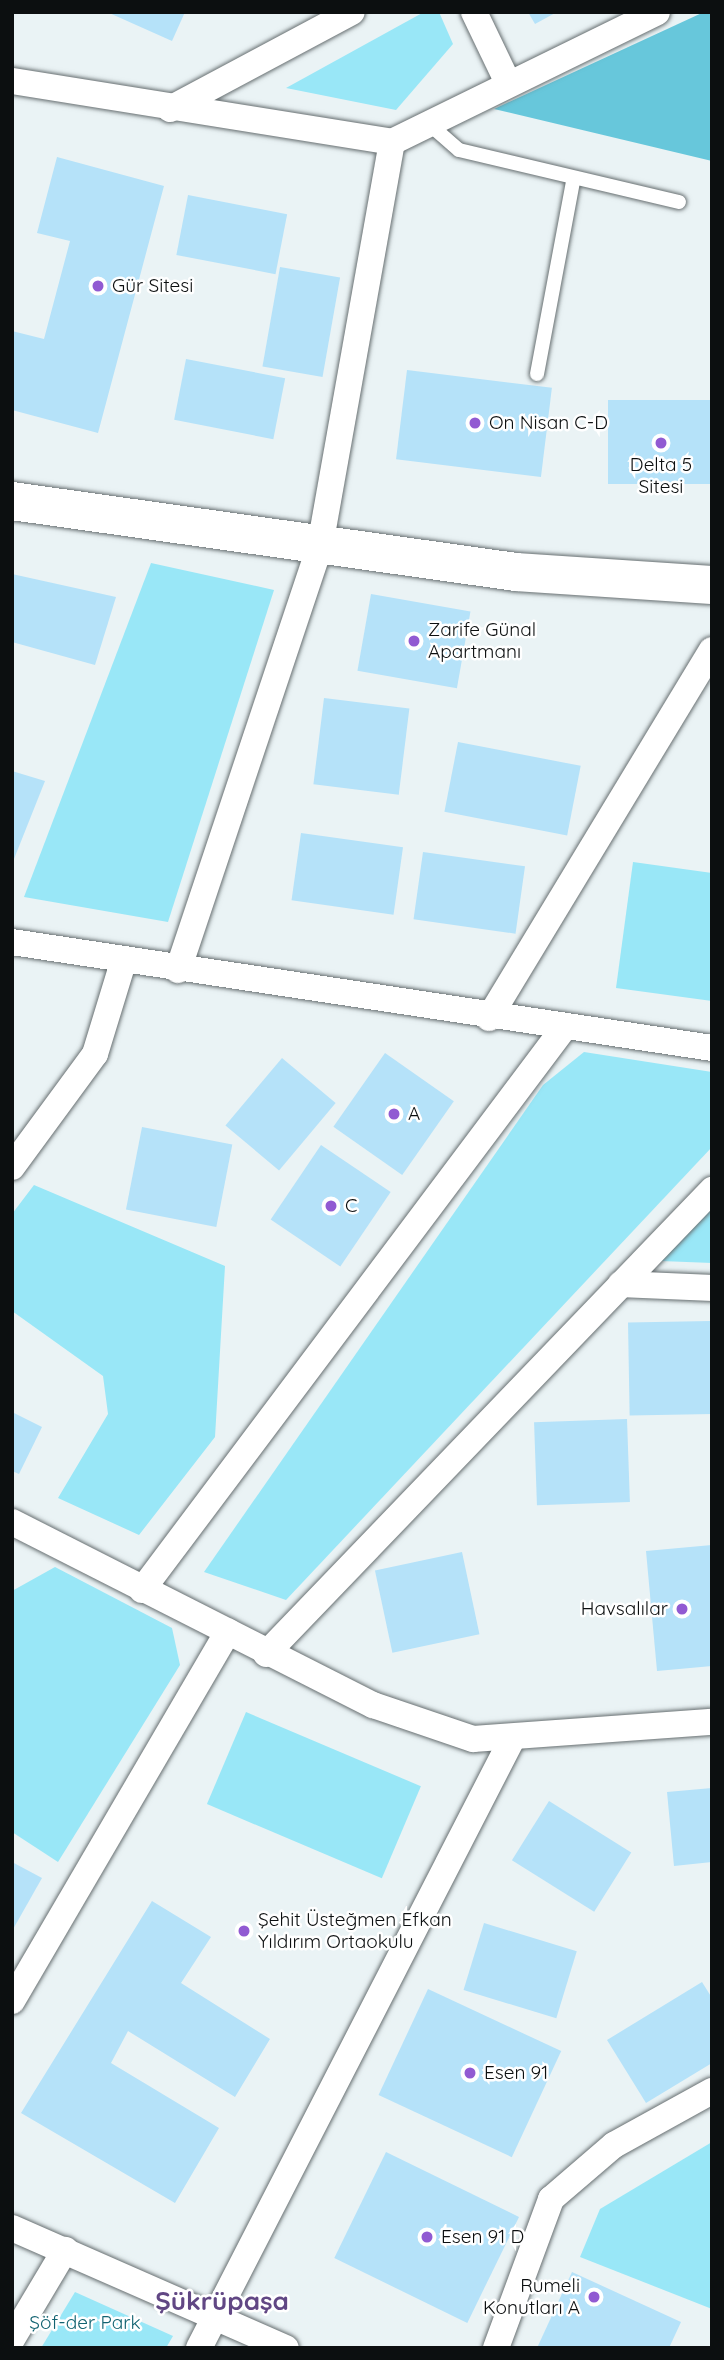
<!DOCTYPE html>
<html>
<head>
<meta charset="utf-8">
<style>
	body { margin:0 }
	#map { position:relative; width:724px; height:2360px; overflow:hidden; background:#eaf3f5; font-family:Quicksand,sans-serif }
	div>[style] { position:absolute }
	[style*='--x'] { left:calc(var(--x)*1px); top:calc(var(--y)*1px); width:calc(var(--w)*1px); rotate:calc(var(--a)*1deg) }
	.green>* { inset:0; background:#99e7f7; transform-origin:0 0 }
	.forest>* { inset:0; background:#67c7db }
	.building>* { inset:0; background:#b5e2f9; transform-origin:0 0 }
	.roads { filter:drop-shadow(0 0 2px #676f71) drop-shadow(0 0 2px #676f71) }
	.service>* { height:14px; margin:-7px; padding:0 7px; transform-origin:7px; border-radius:7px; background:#fff }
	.minor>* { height:26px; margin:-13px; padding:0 13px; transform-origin:13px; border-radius:13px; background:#fff }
	.secondary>* { height:38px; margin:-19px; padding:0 19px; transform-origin:19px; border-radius:19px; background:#fff }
	.dots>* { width:19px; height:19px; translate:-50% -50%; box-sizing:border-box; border:4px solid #fff; border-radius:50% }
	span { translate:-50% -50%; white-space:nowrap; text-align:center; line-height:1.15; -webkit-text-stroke:5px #fff; paint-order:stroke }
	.poi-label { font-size:19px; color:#0c0f10 }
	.left { translate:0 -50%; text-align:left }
	.right { translate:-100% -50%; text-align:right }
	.park-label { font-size:19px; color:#126371 }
	.district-label { font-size:26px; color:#614784; font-weight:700 }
	.frame { position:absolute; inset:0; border:14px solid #0c0f10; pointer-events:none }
</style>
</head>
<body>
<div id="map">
	<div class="green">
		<div style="clip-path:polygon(424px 12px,439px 12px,453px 44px,396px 110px,286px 88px)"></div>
		<div style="clip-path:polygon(151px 563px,274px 590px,168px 922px,24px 897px)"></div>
		<div style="clip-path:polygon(633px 862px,712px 873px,712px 1001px,616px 988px)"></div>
		<div style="clip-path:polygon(584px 1052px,712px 1072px,712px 1147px,286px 1600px,204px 1572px,543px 1085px)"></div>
		<div style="clip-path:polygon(34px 1185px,225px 1266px,215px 1437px,139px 1535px,58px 1498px,108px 1414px,103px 1376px,12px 1311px,12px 1214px)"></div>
		<div style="clip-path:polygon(712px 1208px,712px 1263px,661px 1261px)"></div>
		<div style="clip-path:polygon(55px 1567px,172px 1628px,180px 1665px,58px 1862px,12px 1832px,12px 1591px)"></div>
		<div style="left:246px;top:1712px;width:190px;height:100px;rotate:23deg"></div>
		<div style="clip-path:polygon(712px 2142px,712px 2309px,580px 2257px,600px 2209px)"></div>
		<div style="clip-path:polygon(75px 2292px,173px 2336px,166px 2348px,41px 2348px)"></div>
	</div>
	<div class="forest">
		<div style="clip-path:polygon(704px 12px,712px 12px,712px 161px,494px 109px)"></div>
	</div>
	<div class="building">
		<div style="clip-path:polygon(107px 12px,185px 12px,172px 41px)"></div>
		<div style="clip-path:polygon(528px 12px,557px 12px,535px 24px)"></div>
		<div style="clip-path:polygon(57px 157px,164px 186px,98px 433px,12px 410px,12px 331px,44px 339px,70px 241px,37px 233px)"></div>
		<div style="left:188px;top:195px;width:101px;height:61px;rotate:11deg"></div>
		<div style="left:280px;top:267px;width:61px;height:101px;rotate:10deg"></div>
		<div style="left:186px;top:359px;width:101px;height:62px;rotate:11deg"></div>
		<div style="left:407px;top:370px;width:146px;height:90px;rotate:7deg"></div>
		<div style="left:712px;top:400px;width:84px;height:104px;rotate:90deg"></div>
		<div style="clip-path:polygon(12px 574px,116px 597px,95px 665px,12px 642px)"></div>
		<div style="left:371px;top:594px;width:101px;height:78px;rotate:10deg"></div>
		<div style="left:324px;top:698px;width:86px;height:87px;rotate:7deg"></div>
		<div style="left:458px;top:742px;width:125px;height:71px;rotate:11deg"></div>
		<div style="clip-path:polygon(12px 771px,45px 781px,12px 864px)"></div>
		<div style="left:301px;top:833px;width:103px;height:68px;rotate:8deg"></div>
		<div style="left:423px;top:852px;width:103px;height:68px;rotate:8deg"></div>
		<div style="left:385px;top:1053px;width:84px;height:90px;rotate:35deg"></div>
		<div style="left:282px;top:1058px;width:70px;height:88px;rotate:40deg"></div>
		<div style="left:142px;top:1127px;width:92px;height:84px;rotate:11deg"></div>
		<div style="left:321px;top:1145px;width:84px;height:90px;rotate:34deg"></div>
		<div style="left:711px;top:1321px;width:93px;height:83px;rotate:89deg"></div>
		<div style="clip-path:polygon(12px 1412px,42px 1427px,19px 1474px,12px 1471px)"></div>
		<div style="left:627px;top:1419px;width:83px;height:93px;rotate:88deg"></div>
		<div style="clip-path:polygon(712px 1545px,712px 1666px,657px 1671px,646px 1551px)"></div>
		<div style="left:462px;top:1552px;width:84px;height:89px;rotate:78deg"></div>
		<div style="clip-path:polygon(712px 1788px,712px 1862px,674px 1866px,667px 1792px)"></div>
		<div style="left:549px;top:1801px;width:97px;height:70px;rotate:32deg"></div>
		<div style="clip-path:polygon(12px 1862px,42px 1878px,12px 1931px)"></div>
		<div style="clip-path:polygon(152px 1901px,211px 1937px,181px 1983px,270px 2039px,235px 2097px,128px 2031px,111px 2063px,219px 2128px,175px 2203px,21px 2113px)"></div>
		<div style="left:484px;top:1923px;width:97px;height:70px;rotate:17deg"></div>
		<div style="clip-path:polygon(702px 1982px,712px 1998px,712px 2063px,646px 2103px,607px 2040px)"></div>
		<div style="left:428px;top:1989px;width:147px;height:117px;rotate:25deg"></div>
		<div style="left:386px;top:2152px;width:148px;height:118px;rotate:26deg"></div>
		<div style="clip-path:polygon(572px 2272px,681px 2322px,669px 2348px,537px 2348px)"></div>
	</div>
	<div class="roads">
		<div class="service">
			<div style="--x:428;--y:123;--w:41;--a:41.1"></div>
			<div style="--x:459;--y:150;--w:226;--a:13.3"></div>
			<div style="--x:537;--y:374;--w:196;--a:-79.4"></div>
		</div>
		<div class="minor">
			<div style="--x:474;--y:12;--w:79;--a:64.4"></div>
			<div style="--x:12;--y:81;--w:385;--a:9.1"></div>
			<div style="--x:392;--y:142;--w:295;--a:-26.1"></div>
			<div style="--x:170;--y:109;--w:206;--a:-28.1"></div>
			<div style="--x:12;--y:942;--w:708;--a:8.61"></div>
			<div style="--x:178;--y:970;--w:447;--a:-71.5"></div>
			<div style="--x:320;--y:546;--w:410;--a:-79.9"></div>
			<div style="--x:489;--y:1018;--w:430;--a:-58.8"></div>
			<div style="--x:12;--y:1167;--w:140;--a:-53.7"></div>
			<div style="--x:95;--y:1054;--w:99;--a:-73"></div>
			<div style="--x:621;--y:1284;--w:91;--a:2.5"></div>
			<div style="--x:12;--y:1522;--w:405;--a:26.9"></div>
			<div style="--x:373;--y:1705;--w:106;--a:18.8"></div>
			<div style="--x:473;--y:1739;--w:240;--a:-4.1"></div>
			<div style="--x:142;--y:1590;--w:701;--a:-53.11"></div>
			<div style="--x:266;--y:1654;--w:644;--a:-46.13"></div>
			<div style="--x:12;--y:2001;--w:428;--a:-59.7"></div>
			<div style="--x:12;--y:2228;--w:299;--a:23.7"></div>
			<div style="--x:12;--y:2339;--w:104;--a:-59.2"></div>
			<div style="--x:199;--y:2348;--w:687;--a:-62.8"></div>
			<div style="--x:496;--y:2348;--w:159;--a:-69.7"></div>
			<div style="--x:551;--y:2199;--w:83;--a:-40.6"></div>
			<div style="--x:614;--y:2145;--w:112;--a:-28.9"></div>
		</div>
		<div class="secondary">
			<div style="--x:12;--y:501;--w:509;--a:8.02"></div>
			<div style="--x:516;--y:572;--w:196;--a:3.8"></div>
		</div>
	</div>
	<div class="dots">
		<div style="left:98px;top:286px;background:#915ad2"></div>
		<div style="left:475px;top:423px;background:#915ad2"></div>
		<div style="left:661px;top:443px;background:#915ad2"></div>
		<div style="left:414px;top:641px;background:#915ad2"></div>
		<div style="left:394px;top:1114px;background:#915ad2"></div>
		<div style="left:331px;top:1206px;background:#915ad2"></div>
		<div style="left:682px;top:1609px;background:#915ad2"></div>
		<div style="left:244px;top:1931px;background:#915ad2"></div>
		<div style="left:470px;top:2073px;background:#915ad2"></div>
		<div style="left:427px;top:2237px;background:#915ad2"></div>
		<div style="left:594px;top:2297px;background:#915ad2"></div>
	</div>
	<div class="poi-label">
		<span class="left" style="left:112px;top:286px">Gür Sitesi</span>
		<span class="left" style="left:489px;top:423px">On Nisan C-D</span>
		<span style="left:661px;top:476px">Delta 5<br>Sitesi</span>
		<span class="left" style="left:428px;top:641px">Zarife Günal<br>Apartmanı</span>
		<span class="left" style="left:408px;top:1114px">A</span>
		<span class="left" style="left:345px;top:1206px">C</span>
		<span class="right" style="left:668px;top:1609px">Havsalılar</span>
		<span class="left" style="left:258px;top:1931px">Şehit Üsteğmen Efkan<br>Yıldırım Ortaokulu</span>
		<span class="left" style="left:484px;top:2073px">Esen 91</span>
		<span class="left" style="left:441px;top:2237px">Esen 91 D</span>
		<span class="right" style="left:580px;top:2297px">Rumeli<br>Konutları A</span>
	</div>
	<div class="park-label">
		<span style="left:85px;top:2323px">Şöf-der Park</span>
	</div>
	<div class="district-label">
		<span style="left:222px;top:2301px">Şükrüpaşa</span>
	</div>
	<div class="frame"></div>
</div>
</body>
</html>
